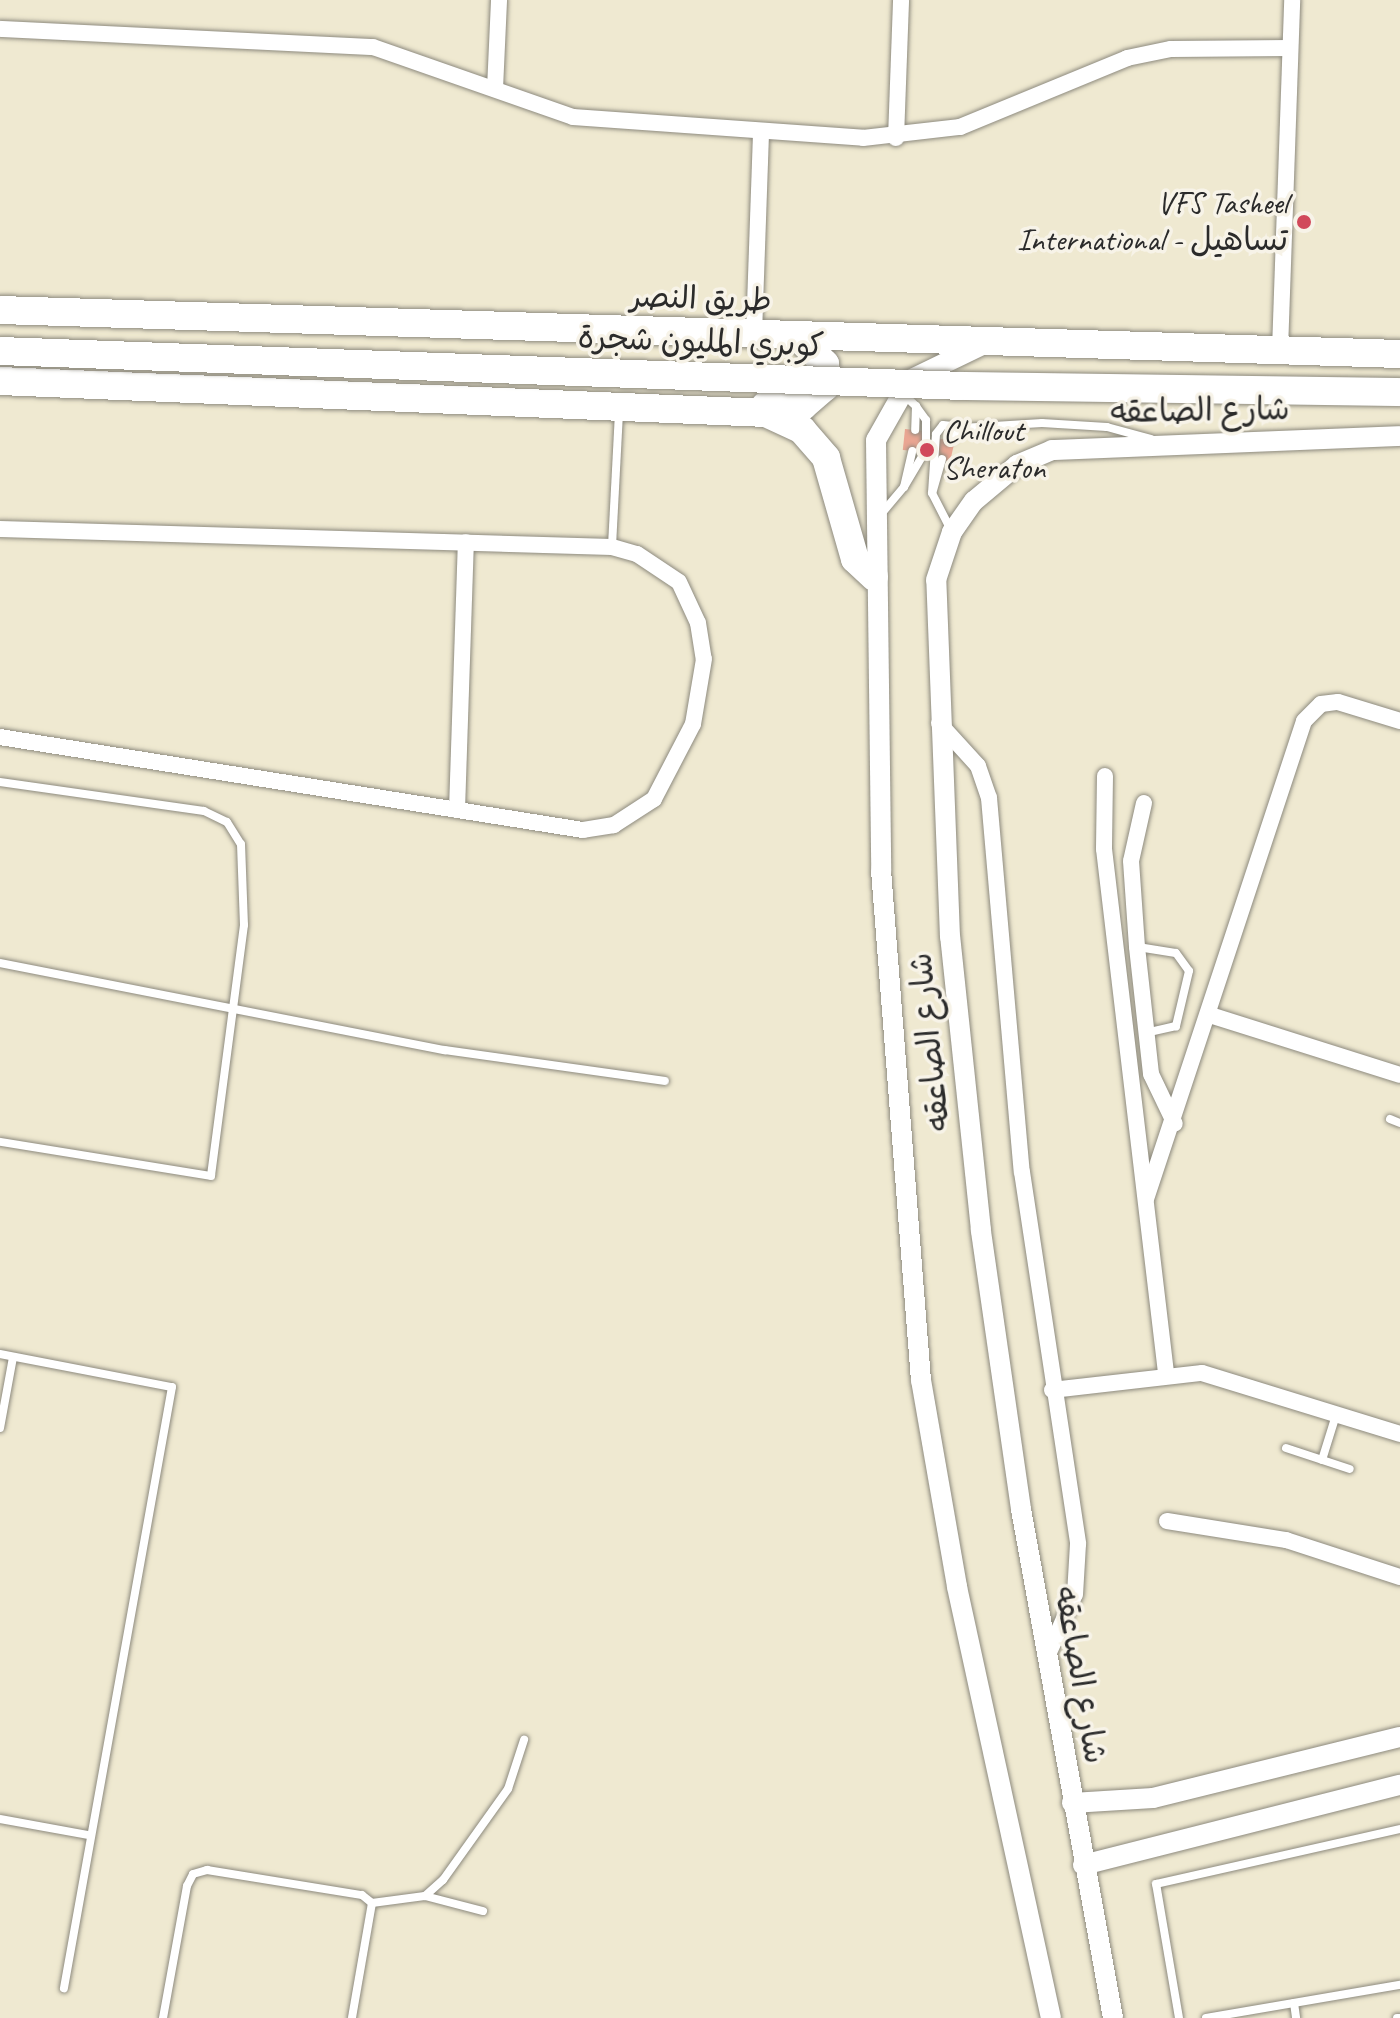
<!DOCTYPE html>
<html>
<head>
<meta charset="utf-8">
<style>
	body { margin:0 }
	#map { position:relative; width:1400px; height:2018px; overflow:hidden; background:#efe9d1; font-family:Caveat,"Playpen Sans Arabic",sans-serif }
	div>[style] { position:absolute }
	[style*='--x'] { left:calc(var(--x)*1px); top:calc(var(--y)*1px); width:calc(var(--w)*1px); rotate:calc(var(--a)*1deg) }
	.building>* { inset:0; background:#eaa693; transform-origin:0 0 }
	.roads { filter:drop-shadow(0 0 2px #8d8a7e) drop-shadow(0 0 2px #8d8a7e) }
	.service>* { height:8px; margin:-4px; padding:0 4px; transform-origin:4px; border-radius:4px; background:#fff }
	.minor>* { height:16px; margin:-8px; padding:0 8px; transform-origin:8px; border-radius:8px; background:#fff }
	.tertiary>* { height:20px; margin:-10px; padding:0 10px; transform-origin:10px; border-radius:10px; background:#fff }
	.trunk>* { height:28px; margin:-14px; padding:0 14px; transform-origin:14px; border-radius:14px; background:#fff }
	.bridges { filter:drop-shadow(0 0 2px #8d8a7e) drop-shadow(0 0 2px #8d8a7e) }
	.trunk-bridge>* { height:28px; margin:-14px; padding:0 14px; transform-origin:14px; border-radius:14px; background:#fff }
	.dots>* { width:22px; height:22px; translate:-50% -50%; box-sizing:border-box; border:4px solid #f7f3e8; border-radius:50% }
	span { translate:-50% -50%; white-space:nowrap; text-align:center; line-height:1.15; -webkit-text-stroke:7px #f7f3e8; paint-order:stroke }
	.poi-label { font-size:32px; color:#2b2b2b }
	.right { translate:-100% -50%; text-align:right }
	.left { translate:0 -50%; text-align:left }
	.street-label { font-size:32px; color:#2b2b2b }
</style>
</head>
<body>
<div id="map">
	<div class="building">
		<div style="left:905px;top:429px;width:19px;height:21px;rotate:6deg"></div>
		<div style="left:937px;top:438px;width:18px;height:20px;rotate:13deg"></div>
	</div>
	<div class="roads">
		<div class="service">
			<div style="--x:903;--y:394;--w:18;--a:43"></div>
			<div style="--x:916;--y:406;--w:24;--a:92"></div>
			<div style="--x:948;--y:441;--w:19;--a:-43"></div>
			<div style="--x:962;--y:428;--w:80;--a:-3.6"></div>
			<div style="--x:1042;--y:423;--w:65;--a:3.5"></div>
			<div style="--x:1107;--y:427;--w:46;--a:15.3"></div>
			<div style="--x:942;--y:459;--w:35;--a:106"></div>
			<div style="--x:932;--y:493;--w:44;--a:62.9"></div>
			<div style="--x:904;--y:487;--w:43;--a:-59.3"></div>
			<div style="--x:926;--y:450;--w:30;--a:-90"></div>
			<div style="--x:926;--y:420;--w:17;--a:-126"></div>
			<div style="--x:932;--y:493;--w:59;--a:-86.1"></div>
			<div style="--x:936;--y:434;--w:11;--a:-52"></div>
			<div style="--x:943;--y:425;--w:19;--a:6"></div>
			<div style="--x:882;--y:513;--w:34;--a:-50"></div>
			<div style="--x:904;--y:487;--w:37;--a:-77"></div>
			<div style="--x:612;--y:546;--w:134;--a:-87"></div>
			<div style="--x:0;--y:782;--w:206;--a:8.1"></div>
			<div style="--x:204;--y:811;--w:25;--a:26"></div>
			<div style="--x:227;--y:822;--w:26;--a:58"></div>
			<div style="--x:241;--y:844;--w:81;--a:87.9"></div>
			<div style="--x:244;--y:925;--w:253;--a:97.5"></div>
			<div style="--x:211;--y:1176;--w:214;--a:-170.8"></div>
			<div style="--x:1138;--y:947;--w:38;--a:9"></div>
			<div style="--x:1176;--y:953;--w:22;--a:54"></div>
			<div style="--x:1189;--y:971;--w:57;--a:103.3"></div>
			<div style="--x:1176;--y:1026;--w:31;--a:167"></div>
			<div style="--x:0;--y:963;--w:453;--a:11.1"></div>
			<div style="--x:445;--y:1050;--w:222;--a:8"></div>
			<div style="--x:1390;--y:1119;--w:11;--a:22"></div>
			<div style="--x:0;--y:1354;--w:175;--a:10.9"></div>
			<div style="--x:172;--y:1387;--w:611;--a:100.19"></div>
			<div style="--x:0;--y:1428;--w:72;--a:-79.6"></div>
			<div style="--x:1286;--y:1448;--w:67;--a:18.2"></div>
			<div style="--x:1322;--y:1460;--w:47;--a:-72.7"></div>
			<div style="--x:0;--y:1819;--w:89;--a:10.3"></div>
			<div style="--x:425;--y:1896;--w:60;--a:14.5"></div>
			<div style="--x:372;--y:1903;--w:53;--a:-7.5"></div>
			<div style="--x:425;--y:1896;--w:24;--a:-42"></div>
			<div style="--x:443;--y:1880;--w:112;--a:-54.5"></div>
			<div style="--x:508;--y:1789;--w:52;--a:-71.9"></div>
			<div style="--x:1294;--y:2003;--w:15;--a:82"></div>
			<div style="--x:163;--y:2018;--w:134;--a:-79.7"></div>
			<div style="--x:187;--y:1886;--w:13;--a:-63"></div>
			<div style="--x:193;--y:1874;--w:15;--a:-16"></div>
			<div style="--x:207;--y:1870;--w:157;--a:9.2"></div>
			<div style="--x:362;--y:1895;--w:13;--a:39"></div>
			<div style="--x:372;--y:1903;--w:117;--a:99.9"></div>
			<div style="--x:1179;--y:2018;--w:136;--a:-99.7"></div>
			<div style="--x:1156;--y:1884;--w:250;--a:-12.7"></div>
			<div style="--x:1206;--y:2018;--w:197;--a:-9.7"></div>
			<div style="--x:1397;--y:2018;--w:3;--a:0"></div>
		</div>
		<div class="minor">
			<div style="--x:0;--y:29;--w:373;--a:2.8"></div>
			<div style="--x:373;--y:47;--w:212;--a:19.3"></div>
			<div style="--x:573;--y:117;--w:291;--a:4.1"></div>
			<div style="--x:863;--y:138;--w:98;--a:-6.5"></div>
			<div style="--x:960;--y:127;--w:181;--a:-22.4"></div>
			<div style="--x:1127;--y:58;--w:45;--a:-11.6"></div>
			<div style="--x:1171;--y:49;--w:119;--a:-0.5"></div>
			<div style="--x:495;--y:89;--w:89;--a:-87.4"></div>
			<div style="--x:896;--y:138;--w:138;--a:-87.9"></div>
			<div style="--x:754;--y:334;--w:200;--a:-88"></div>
			<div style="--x:1280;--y:350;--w:350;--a:-88"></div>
			<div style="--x:0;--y:529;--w:612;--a:1.68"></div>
			<div style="--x:612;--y:547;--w:26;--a:16"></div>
			<div style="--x:637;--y:554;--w:50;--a:33.7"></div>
			<div style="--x:679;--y:582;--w:45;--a:65.1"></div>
			<div style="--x:698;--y:623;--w:36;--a:81"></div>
			<div style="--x:704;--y:659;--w:66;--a:99.6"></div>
			<div style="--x:693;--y:724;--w:85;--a:117.5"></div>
			<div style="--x:654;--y:799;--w:48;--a:147"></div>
			<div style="--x:614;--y:825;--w:31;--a:171"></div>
			<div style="--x:583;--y:830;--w:590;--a:-170.94"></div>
			<div style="--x:939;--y:723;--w:58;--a:47.8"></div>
			<div style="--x:978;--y:766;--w:34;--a:71"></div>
			<div style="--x:989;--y:798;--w:375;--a:85"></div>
			<div style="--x:1022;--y:1172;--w:376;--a:81.4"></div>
			<div style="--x:1078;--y:1544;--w:50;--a:93.4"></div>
			<div style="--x:1075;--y:1594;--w:69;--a:114"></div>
			<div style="--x:1105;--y:776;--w:73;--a:90.8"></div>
			<div style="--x:1104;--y:849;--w:528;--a:83.25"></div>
			<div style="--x:1144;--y:803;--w:59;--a:102.6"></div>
			<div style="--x:1131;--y:861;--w:86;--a:86"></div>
			<div style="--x:1137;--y:947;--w:128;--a:83.7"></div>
			<div style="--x:1151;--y:1074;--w:55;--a:64.4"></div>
			<div style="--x:457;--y:810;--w:268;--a:-88.1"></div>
			<div style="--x:1210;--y:1015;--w:199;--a:17.5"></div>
			<div style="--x:1146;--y:1199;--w:503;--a:-71.71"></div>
			<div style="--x:1304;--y:721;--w:24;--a:-45"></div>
			<div style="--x:1321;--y:704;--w:17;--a:-7"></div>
			<div style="--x:1338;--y:702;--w:65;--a:17"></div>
			<div style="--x:1052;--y:1390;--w:151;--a:-6.5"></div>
			<div style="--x:1202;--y:1373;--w:207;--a:17.1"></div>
			<div style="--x:1167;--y:1521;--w:121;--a:9.1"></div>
			<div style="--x:1286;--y:1540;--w:120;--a:18"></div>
		</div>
		<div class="tertiary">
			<div style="--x:980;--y:346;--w:78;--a:154.1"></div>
			<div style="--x:910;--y:380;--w:69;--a:119.5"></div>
			<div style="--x:876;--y:440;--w:430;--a:89.3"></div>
			<div style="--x:881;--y:870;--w:512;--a:85.52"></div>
			<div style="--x:921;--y:1380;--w:210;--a:80.1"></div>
			<div style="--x:957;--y:1587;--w:441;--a:77.7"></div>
			<div style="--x:1072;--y:1803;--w:81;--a:-3.5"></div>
			<div style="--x:1153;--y:1798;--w:254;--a:-13.9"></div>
			<div style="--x:1083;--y:1865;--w:327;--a:-14.2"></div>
			<div style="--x:1113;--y:2018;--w:517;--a:-100.25"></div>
			<div style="--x:1021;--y:1509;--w:282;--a:-98.2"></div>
			<div style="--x:981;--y:1230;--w:295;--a:-96"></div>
			<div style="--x:950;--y:937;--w:357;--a:-92.2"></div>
			<div style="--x:936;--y:580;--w:51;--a:-71.6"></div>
			<div style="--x:952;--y:532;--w:38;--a:-55"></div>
			<div style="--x:974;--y:501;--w:56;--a:-39.9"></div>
			<div style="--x:1017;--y:465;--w:38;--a:-23"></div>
			<div style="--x:1052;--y:450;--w:348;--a:-2.3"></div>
		</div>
		<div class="trunk">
			<div style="--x:0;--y:310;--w:1401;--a:1.8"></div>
			<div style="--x:0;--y:381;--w:767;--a:2.39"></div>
			<div style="--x:766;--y:413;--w:40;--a:25"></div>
			<div style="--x:802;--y:430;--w:37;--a:49"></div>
			<div style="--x:826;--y:458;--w:105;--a:74"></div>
			<div style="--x:855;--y:559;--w:26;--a:43"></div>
			<div style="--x:765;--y:406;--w:38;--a:0"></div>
			<div style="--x:803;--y:406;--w:29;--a:-41"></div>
			<div style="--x:825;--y:387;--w:23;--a:-90"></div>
			<div style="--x:825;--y:364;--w:40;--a:-135"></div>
		</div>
	</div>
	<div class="bridges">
		<div class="trunk-bridge">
			<div style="--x:0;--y:351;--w:963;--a:2.08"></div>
			<div style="--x:962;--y:386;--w:438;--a:0.8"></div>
		</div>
	</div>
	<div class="dots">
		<div style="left:1304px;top:222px;background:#d1495b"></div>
		<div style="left:927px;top:450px;background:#d1495b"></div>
	</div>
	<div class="poi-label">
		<span class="right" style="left:1288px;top:222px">VFS Tasheel<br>International - تساهيل</span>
		<span class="left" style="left:943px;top:450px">Chillout<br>Sheraton</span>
	</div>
	<div class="street-label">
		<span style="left:701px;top:299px;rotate:2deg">طريق النصر</span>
		<span style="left:701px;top:342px;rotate:2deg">كوبري المليون شجرة</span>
		<span style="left:1200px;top:411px;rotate:-1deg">شارع الصاعقه</span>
		<span style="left:930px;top:1042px;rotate:-96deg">شارع الصاعقه</span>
		<span style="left:1080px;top:1675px;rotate:80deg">شارع الصاعقه</span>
	</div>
</div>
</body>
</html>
